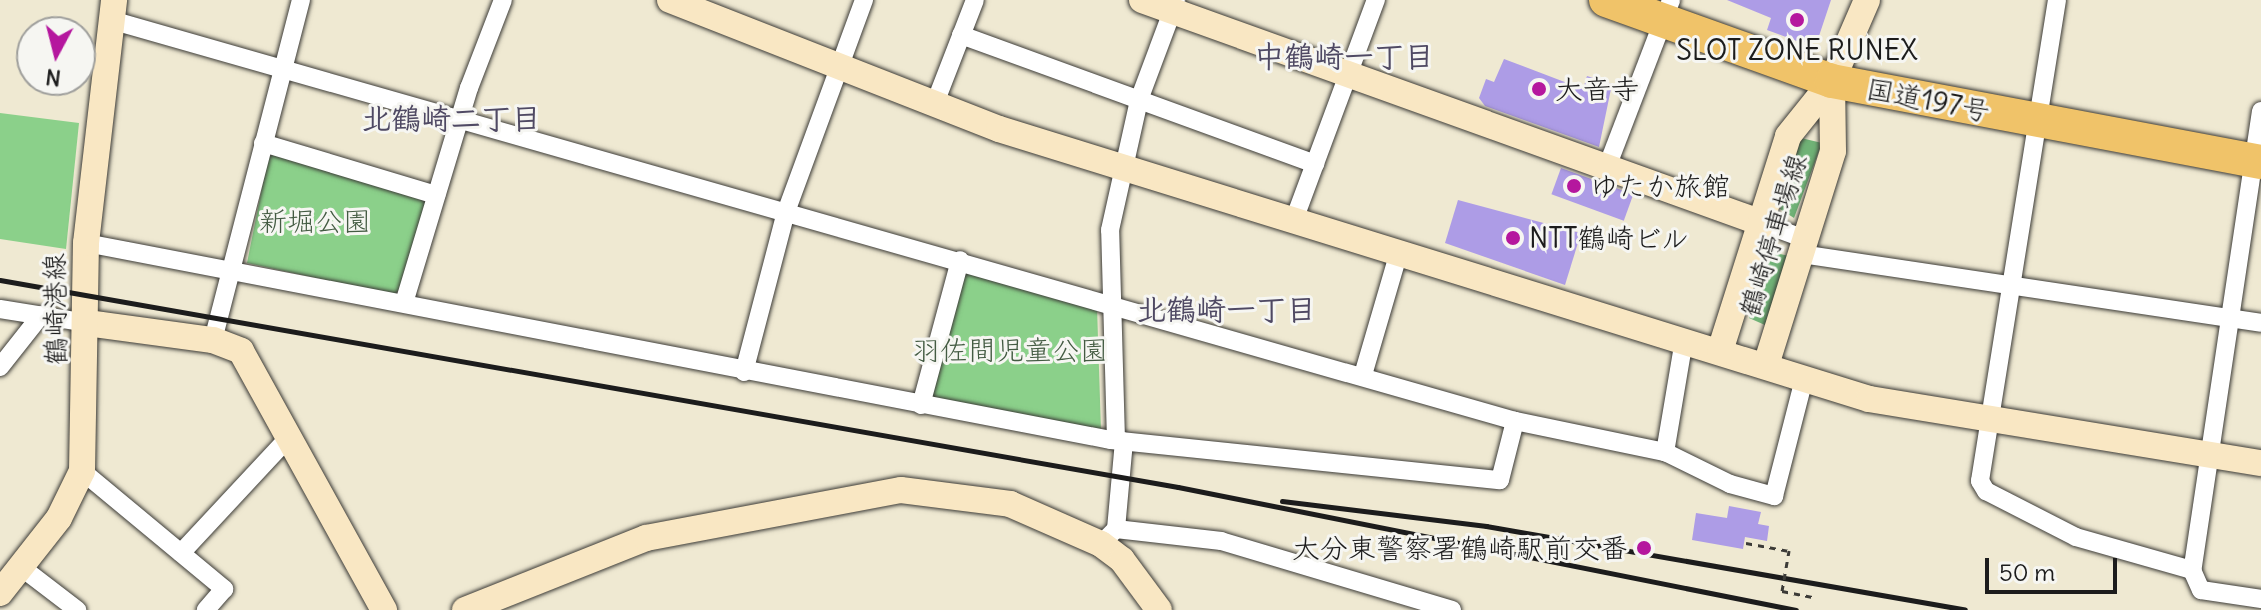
<!DOCTYPE html>
<html>
<head>
<meta charset="utf-8">
<style>
	body { margin:0 }
	#map { position:relative; width:2261px; height:610px; overflow:hidden; background:#efe9d2; font-family:Delius,"Klee One",sans-serif }
	div>[style] { position:absolute }
	[style*='--x'] { left:calc(var(--x)*1px); top:calc(var(--y)*1px); width:calc(var(--w)*1px); rotate:calc(var(--a)*1deg) }
	.green>* { inset:0; background:#8bd08a }
	.forest>* { inset:0; background:#70b276 }
	.building>* { inset:0; background:#ad9ce6; transform-origin:0 0 }
	.path>* { height:3px; margin-top:-1.5px; transform-origin:0; background:repeating-linear-gradient(90deg,#3c3b37 0 6px,transparent 0 12px) }
	.roads { filter:drop-shadow(0 0 2px #3c3b37) drop-shadow(0 0 2px #3c3b37) }
	.street>* { height:18px; margin:-9px; padding:0 9px; transform-origin:9px; border-radius:9px; background:#fff }
	.secondary>* { height:26px; margin:-13px; padding:0 13px; transform-origin:13px; border-radius:13px; background:#f9e7c3 }
	.highway>* { height:34px; margin:-17px; padding:0 17px; transform-origin:17px; border-radius:17px; background:#f0c369 }
	.rail>* { height:5px; margin:-2.5px; padding:0 2.5px; transform-origin:2.5px; border-radius:2.5px; background:#1c1c1c }
	.path-bridge>* { height:3px; margin-top:-1.5px; transform-origin:0; background:repeating-linear-gradient(90deg,#3c3b37 0 6px,transparent 0 12px) }
	.dots>* { width:22px; height:22px; translate:-50% -50%; box-sizing:border-box; border:4px solid #f6f6f2; border-radius:50% }
	span { translate:-50% -50%; white-space:nowrap; text-align:center; line-height:1.15; -webkit-text-stroke:6px #f6f6f2; paint-order:stroke }
	.poi-label { font-size:28px; color:#1c1c1c }
	.left { translate:0 -50%; text-align:left }
	.right { translate:-100% -50%; text-align:right }
	.street-label { font-size:28px; color:#1c1c1c }
	.park-label { font-size:28px; color:#435b42 }
	.neighbourhood-label { font-size:30px; color:#4f4963; font-weight:700 }
	.north { position:absolute; left:16px; top:16px; width:80px; height:80px; box-sizing:border-box; background:#f6f6f2; border:2px solid #9f9f9c; border-radius:50%; rotate:187deg; font-size:22px; font-weight:700; line-height:32px; text-align:center; color:#1c1c1c }
	.north::after { content:''; display:block; margin:auto; width:28px; height:36px; background:#b5179e; clip-path:polygon(50% 0,100% 100%,50% 72%,0 100%) }
	.scale { position:absolute; left:1985px; top:558px; width:132px; height:36px; box-sizing:border-box; border:4px solid #1c1c1c; border-top:0; padding-left:10px; font-size:24px; line-height:28px; white-space:nowrap; color:#1c1c1c; -webkit-text-stroke:6px #f6f6f2; paint-order:stroke }
</style>
</head>
<body>
<div id="map">
	<div class="green">
		<div style="clip-path:polygon(0 113px,79px 123px,66px 249px,0 239px)"></div>
		<div style="clip-path:polygon(275px 153px,422px 195px,426px 203px,400px 289px,394px 295px,247px 263px,268px 158px)"></div>
		<div style="clip-path:polygon(967px 272px,1097px 307px,1101px 431px,932px 402px,927px 393px,960px 277px)"></div>
	</div>
	<div class="forest">
		<div style="clip-path:polygon(1801px 138px,1822px 143px,1794px 218px,1780px 209px)"></div>
		<div style="clip-path:polygon(1768px 251px,1789px 256px,1765px 325px,1749px 318px)"></div>
	</div>
	<div class="building">
		<div style="clip-path:polygon(1727px 0,1831px 0,1819px 36px,1802px 43px,1767px 30px,1771px 18px)"></div>
		<div style="clip-path:polygon(1504px 59px,1583px 89px,1587px 76px,1612px 84px,1599px 147px,1485px 106px,1479px 98px,1486px 79px,1494px 82px)"></div>
		<div style="left:1561px;top:168px;width:77px;height:28px;rotate:20deg"></div>
		<div style="clip-path:polygon(1458px 200px,1581px 233px,1565px 285px,1445px 243px)"></div>
		<div style="clip-path:polygon(1729px 506px,1761px 512px,1758px 524px,1769px 526px,1767px 541px,1745px 537px,1743px 549px,1692px 540px,1696px 513px,1727px 518px)"></div>
	</div>
	<div class="path">
		<div style="--x:1746;--y:543;--w:44;--a:10.5"></div>
		<div style="--x:1782;--y:591;--w:31;--a:11"></div>
	</div>
	<div class="roads">
		<div class="street">
			<div style="--x:2057;--y:0;--w:487;--a:99.1"></div>
			<div style="--x:1980;--y:481;--w:12;--a:59"></div>
			<div style="--x:1986;--y:491;--w:101;--a:27.1"></div>
			<div style="--x:2076;--y:537;--w:121;--a:15.9"></div>
			<div style="--x:111;--y:20;--w:1460;--a:15.94"></div>
			<div style="--x:1515;--y:421;--w:153;--a:11.7"></div>
			<div style="--x:961;--y:35;--w:377;--a:20"></div>
			<div style="--x:935;--y:103;--w:110;--a:-68.8"></div>
			<div style="--x:2261;--y:111;--w:464;--a:98.5"></div>
			<div style="--x:2192;--y:570;--w:22;--a:66"></div>
			<div style="--x:2201;--y:590;--w:61;--a:8.5"></div>
			<div style="--x:263;--y:143;--w:181;--a:16.7"></div>
			<div style="--x:1607;--y:167;--w:179;--a:-69"></div>
			<div style="--x:1294;--y:220;--w:235;--a:-69.6"></div>
			<div style="--x:1759;--y:222;--w:49;--a:20.3"></div>
			<div style="--x:86;--y:243;--w:1044;--a:10.88"></div>
			<div style="--x:1111;--y:440;--w:391;--a:5.9"></div>
			<div style="--x:1500;--y:480;--w:61;--a:-75.7"></div>
			<div style="--x:1801;--y:254;--w:465;--a:8.5"></div>
			<div style="--x:404;--y:303;--w:225;--a:-73.2"></div>
			<div style="--x:469;--y:88;--w:94;--a:-68.9"></div>
			<div style="--x:0;--y:309;--w:88;--a:9.1"></div>
			<div style="--x:213;--y:340;--w:351;--a:-75.5"></div>
			<div style="--x:1684;--y:340;--w:114;--a:99.6"></div>
			<div style="--x:1665;--y:452;--w:72;--a:26.2"></div>
			<div style="--x:1730;--y:484;--w:46;--a:15.3"></div>
			<div style="--x:1774;--y:496;--w:121;--a:-75.6"></div>
			<div style="--x:0;--y:367;--w:66;--a:-51.7"></div>
			<div style="--x:744;--y:372;--w:165;--a:-75.3"></div>
			<div style="--x:786;--y:212;--w:226;--a:-69.8"></div>
			<div style="--x:1363;--y:375;--w:128;--a:-73.7"></div>
			<div style="--x:921;--y:405;--w:150;--a:-74.9"></div>
			<div style="--x:1116;--y:440;--w:210;--a:-91.6"></div>
			<div style="--x:1110;--y:230;--w:133;--a:-77.4"></div>
			<div style="--x:1139;--y:100;--w:106;--a:-69.5"></div>
			<div style="--x:82;--y:471;--w:185;--a:39.7"></div>
			<div style="--x:224;--y:589;--w:28;--a:131"></div>
			<div style="--x:1116;--y:529;--w:88;--a:-84.8"></div>
			<div style="--x:1101;--y:544;--w:21;--a:-45"></div>
			<div style="--x:1116;--y:529;--w:106;--a:6.5"></div>
			<div style="--x:1221;--y:541;--w:241;--a:16.6"></div>
			<div style="--x:181;--y:553;--w:160;--a:-47"></div>
			<div style="--x:21;--y:567;--w:71;--a:37.5"></div>
		</div>
		<div class="secondary">
			<div style="--x:670;--y:0;--w:353;--a:21.4"></div>
			<div style="--x:999;--y:129;--w:911;--a:17.24"></div>
			<div style="--x:1869;--y:399;--w:397;--a:9.3"></div>
			<div style="--x:1142;--y:0;--w:656;--a:19.79"></div>
			<div style="--x:87;--y:323;--w:127;--a:7.7"></div>
			<div style="--x:213;--y:340;--w:30;--a:21"></div>
			<div style="--x:241;--y:351;--w:296;--a:61.1"></div>
			<div style="--x:1720;--y:351;--w:225;--a:-72.4"></div>
			<div style="--x:1788;--y:136;--w:70;--a:-51.3"></div>
			<div style="--x:1832;--y:81;--w:88;--a:-66.6"></div>
			<div style="--x:1766;--y:365;--w:224;--a:-72.6"></div>
			<div style="--x:1833;--y:151;--w:70;--a:-90.8"></div>
			<div style="--x:0;--y:593;--w:95;--a:-51.8"></div>
			<div style="--x:59;--y:518;--w:52;--a:-63.9"></div>
			<div style="--x:82;--y:471;--w:228;--a:-89"></div>
			<div style="--x:86;--y:243;--w:245;--a:-83.4"></div>
			<div style="--x:465;--y:610;--w:195;--a:-21.7"></div>
			<div style="--x:646;--y:538;--w:259;--a:-10.7"></div>
			<div style="--x:901;--y:490;--w:110;--a:7.3"></div>
			<div style="--x:1010;--y:504;--w:99;--a:23.7"></div>
			<div style="--x:1101;--y:544;--w:26;--a:37"></div>
			<div style="--x:1122;--y:560;--w:62;--a:53.5"></div>
		</div>
		<div class="highway">
			<div style="--x:1606;--y:0;--w:240;--a:19.7"></div>
			<div style="--x:1832;--y:81;--w:437;--a:10.7"></div>
		</div>
	</div>
	<div class="rail">
		<div style="--x:0;--y:280;--w:1196;--a:9.97"></div>
		<div style="--x:1178;--y:487;--w:630;--a:11.26"></div>
		<div style="--x:1282;--y:501;--w:206;--a:7"></div>
		<div style="--x:1486;--y:526;--w:486;--a:9.9"></div>
	</div>
	<div class="path-bridge">
		<div style="--x:1782;--y:591;--w:41;--a:-80.1"></div>
	</div>
	<div class="dots">
		<div style="left:1797px;top:20px;background:#b5179e"></div>
		<div style="left:1539px;top:89px;background:#b5179e"></div>
		<div style="left:1574px;top:186px;background:#b5179e"></div>
		<div style="left:1513px;top:238px;background:#b5179e"></div>
		<div style="left:1644px;top:548px;background:#b5179e"></div>
	</div>
	<div class="poi-label">
		<span style="left:1797px;top:50px">SLOT ZONE RUNEX</span>
		<span class="left" style="left:1555px;top:89px">大音寺</span>
		<span class="left" style="left:1590px;top:186px">ゆたか旅館</span>
		<span class="left" style="left:1529px;top:238px">NTT鶴崎ビル</span>
		<span class="right" style="left:1628px;top:548px">大分東警察署鶴崎駅前交番</span>
	</div>
	<div class="street-label">
		<span style="left:1928px;top:100px;rotate:11deg">国道197号</span>
		<span style="left:1773px;top:235px;rotate:-73deg">鶴崎停車場線</span>
		<span style="left:55px;top:309px;rotate:-91deg">鶴崎港線</span>
	</div>
	<div class="park-label">
		<span style="left:315px;top:221px">新堀公園</span>
		<span style="left:1010px;top:350px">羽佐間児童公園</span>
	</div>
	<div class="neighbourhood-label">
		<span style="left:1344px;top:56px">中鶴崎一丁目</span>
		<span style="left:451px;top:118px">北鶴崎二丁目</span>
		<span style="left:1226px;top:309px">北鶴崎一丁目</span>
	</div>
	<div class="north">N</div>
	<div class="scale">50 m</div>
</div>
</body>
</html>
